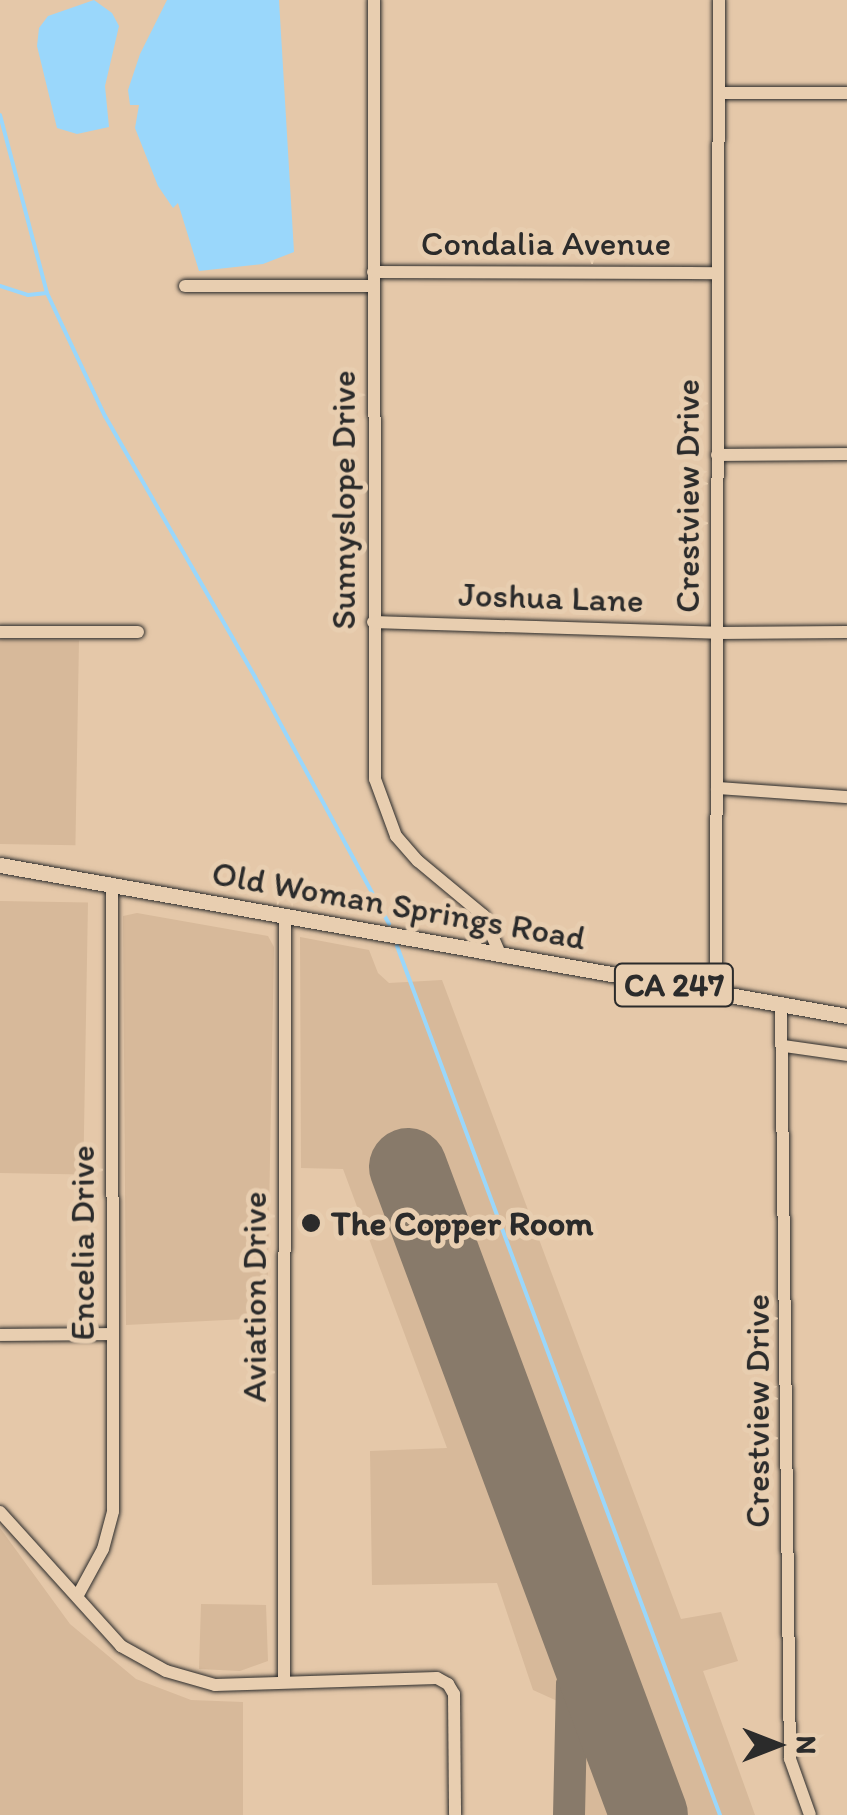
<!DOCTYPE html>
<html>
<head>
<meta charset="utf-8">
<style>
	body { margin:0 }
	#map { position:relative; width:847px; height:1815px; overflow:hidden; background:#e5c8a9; font-family:Itim,sans-serif }
	div>[style] { position:absolute }
	[style*='--x'] { left:calc(var(--x)*1px); top:calc(var(--y)*1px); width:calc(var(--w)*1px); rotate:calc(var(--a)*1deg) }
	.built>* { inset:0; background:#d7b99a; transform-origin:0 0 }
	.water>* { inset:0; background:#9ad7fb }
	.stream>* { height:4px; margin:-2px; padding:0 2px; transform-origin:2px; border-radius:2px; background:#9ad7fb }
	.taxiway>* { height:32px; margin:-16px; padding:0 16px; transform-origin:16px; border-radius:16px; background:#887a6a }
	.runway>* { height:78px; margin:-39px; padding:0 39px; transform-origin:39px; border-radius:39px; background:#887a6a }
	.roads { filter:drop-shadow(0 0 2px #2b2b2b) drop-shadow(0 0 2px #2b2b2b) }
	.minor>* { height:12px; margin:-6px; padding:0 6px; transform-origin:6px; border-radius:6px; background:#e8ceb0 }
	.major>* { height:15px; margin:-7.5px; padding:0 7.5px; transform-origin:7.5px; border-radius:7.5px; background:#e8ceb0 }
	.dots>* { width:28px; height:28px; translate:-50% -50%; box-sizing:border-box; border:5px solid #e8ceb0; border-radius:50% }
	span { translate:-50% -50%; white-space:nowrap; text-align:center; line-height:1.15; -webkit-text-stroke:10px #e8ceb0; paint-order:stroke }
	.shield-label span { padding:2px 8px; background:#e8ceb0; border:2px solid; border-radius:8px; -webkit-text-stroke-width:0 }
	.shield-label { font-size:32px; color:#2b2b2b; font-weight:700 }
	.street-label { font-size:35px; color:#2b2b2b }
	.poi-label { font-size:35px; color:#2b2b2b; font-weight:700 }
	.left { translate:0 -50%; text-align:left }
	.north { position:absolute; left:727px; top:1695px; width:100px; height:100px; -webkit-text-stroke:8px #e8ceb0; paint-order:stroke; rotate:90deg; font-size:28px; font-weight:700; line-height:40px; text-align:center; color:#2b2b2b }
	.north::after { content:''; display:block; margin:auto; width:35px; height:45px; background:#2b2b2b; clip-path:polygon(50% 0,100% 100%,50% 72%,0 100%) }
</style>
</head>
<body>
<div id="map">
	<div class="built">
		<div style="left:0;top:639px;width:79px;height:205px;rotate:1deg"></div>
		<div style="left:0;top:901px;width:88px;height:272px;rotate:1deg"></div>
		<div style="clip-path:polygon(137px 913px,268px 936px,274px 947px,267px 1318px,126px 1325px,123px 916px)"></div>
		<div style="clip-path:polygon(300px 937px,369px 950px,378px 973px,389px 983px,442px 980px,681px 1619px,721px 1612px,738px 1661px,703px 1671px,755px 1815px,564px 1815px,564px 1704px,533px 1690px,497px 1583px,372px 1585px,370px 1451px,447px 1448px,343px 1169px,301px 1168px)"></div>
		<div style="clip-path:polygon(0 1528px,70px 1624px,136px 1679px,191px 1700px,243px 1702px,243px 1815px,0 1815px)"></div>
		<div style="clip-path:polygon(201px 1604px,266px 1605px,268px 1661px,240px 1671px,199px 1669px)"></div>
	</div>
	<div class="water">
		<div style="clip-path:polygon(94px 0,112px 13px,119px 26px,105px 86px,109px 127px,77px 134px,57px 128px,37px 46px,39px 28px,48px 16px)"></div>
		<div style="clip-path:polygon(167px 0,279px 0,294px 252px,263px 264px,199px 271px,178px 203px,173px 208px,158px 186px,135px 128px,139px 105px,130px 105px,128px 90px,140px 54px)"></div>
	</div>
	<div class="stream">
		<div style="--x:0;--y:115;--w:184;--a:75.2"></div>
		<div style="--x:47;--y:293;--w:136;--a:64.8"></div>
		<div style="--x:105;--y:416;--w:301;--a:60.1"></div>
		<div style="--x:255;--y:677;--w:281;--a:61.5"></div>
		<div style="--x:0;--y:286;--w:29;--a:18"></div>
		<div style="--x:28;--y:295;--w:19;--a:-6"></div>
		<div style="--x:397;--y:946;--w:927;--a:69.61"></div>
	</div>
	<div class="taxiway">
		<div style="--x:569;--y:1815;--w:130;--a:-88.7"></div>
		<div style="--x:572;--y:1685;--w:13;--a:-67"></div>
		<div style="--x:577;--y:1673;--w:18;--a:-27"></div>
	</div>
	<div class="runway">
		<div style="--x:408;--y:1167;--w:691;--a:69.6"></div>
	</div>
	<div class="roads">
		<div class="minor">
			<div style="--x:374;--y:0;--w:779;--a:89.93"></div>
			<div style="--x:375;--y:779;--w:61;--a:69.8"></div>
			<div style="--x:396;--y:836;--w:33;--a:49"></div>
			<div style="--x:418;--y:861;--w:85;--a:39.7"></div>
			<div style="--x:483;--y:915;--w:43;--a:66.4"></div>
			<div style="--x:719;--y:93;--w:128;--a:0"></div>
			<div style="--x:373;--y:272;--w:345;--a:0.2"></div>
			<div style="--x:185;--y:286;--w:188;--a:0"></div>
			<div style="--x:717;--y:455;--w:130;--a:-0.4"></div>
			<div style="--x:373;--y:622;--w:344;--a:1.8"></div>
			<div style="--x:717;--y:633;--w:130;--a:-0.4"></div>
			<div style="--x:0;--y:632;--w:138;--a:0"></div>
			<div style="--x:717;--y:788;--w:130;--a:4"></div>
			<div style="--x:716;--y:992;--w:992;--a:-89.83"></div>
			<div style="--x:781;--y:1004;--w:755;--a:89.32"></div>
			<div style="--x:790;--y:1759;--w:59;--a:70.3"></div>
			<div style="--x:784;--y:1046;--w:64;--a:8.1"></div>
			<div style="--x:0;--y:1335;--w:112;--a:-0.5"></div>
			<div style="--x:0;--y:1512;--w:181;--a:47.9"></div>
			<div style="--x:121;--y:1646;--w:51;--a:29.1"></div>
			<div style="--x:166;--y:1671;--w:51;--a:15.9"></div>
			<div style="--x:215;--y:1685;--w:222;--a:-1.8"></div>
			<div style="--x:437;--y:1678;--w:13;--a:29"></div>
			<div style="--x:448;--y:1684;--w:12;--a:59"></div>
			<div style="--x:454;--y:1694;--w:121;--a:89.5"></div>
			<div style="--x:78;--y:1595;--w:52;--a:-61.5"></div>
			<div style="--x:103;--y:1549;--w:39;--a:-75"></div>
			<div style="--x:113;--y:1511;--w:627;--a:-90.09"></div>
			<div style="--x:284;--y:1680;--w:765;--a:-89.93"></div>
		</div>
		<div class="major">
			<div style="--x:0;--y:865;--w:860;--a:10.11"></div>
		</div>
	</div>
	<div class="dots">
		<div style="left:311px;top:1223px;background:#2b2b2b"></div>
	</div>
	<div class="shield-label">
		<span style="left:674px;top:985px">CA 247</span>
	</div>
	<div class="street-label">
		<span style="left:546px;top:243px">Condalia Avenue</span>
		<span style="left:687px;top:496px;rotate:-90deg">Crestview Drive</span>
		<span style="left:343px;top:500px;rotate:-90deg">Sunnyslope Drive</span>
		<span style="left:551px;top:597px;rotate:2deg">Joshua Lane</span>
		<span style="left:399px;top:905px;rotate:10deg">Old Woman Springs Road</span>
		<span style="left:82px;top:1243px;rotate:-90deg">Encelia Drive</span>
		<span style="left:254px;top:1297px;rotate:-90deg">Aviation Drive</span>
		<span style="left:757px;top:1411px;rotate:-90deg">Crestview Drive</span>
	</div>
	<div class="poi-label">
		<span class="left" style="left:331px;top:1223px">The Copper Room</span>
	</div>
	<div class="north">N</div>
</div>
</body>
</html>
